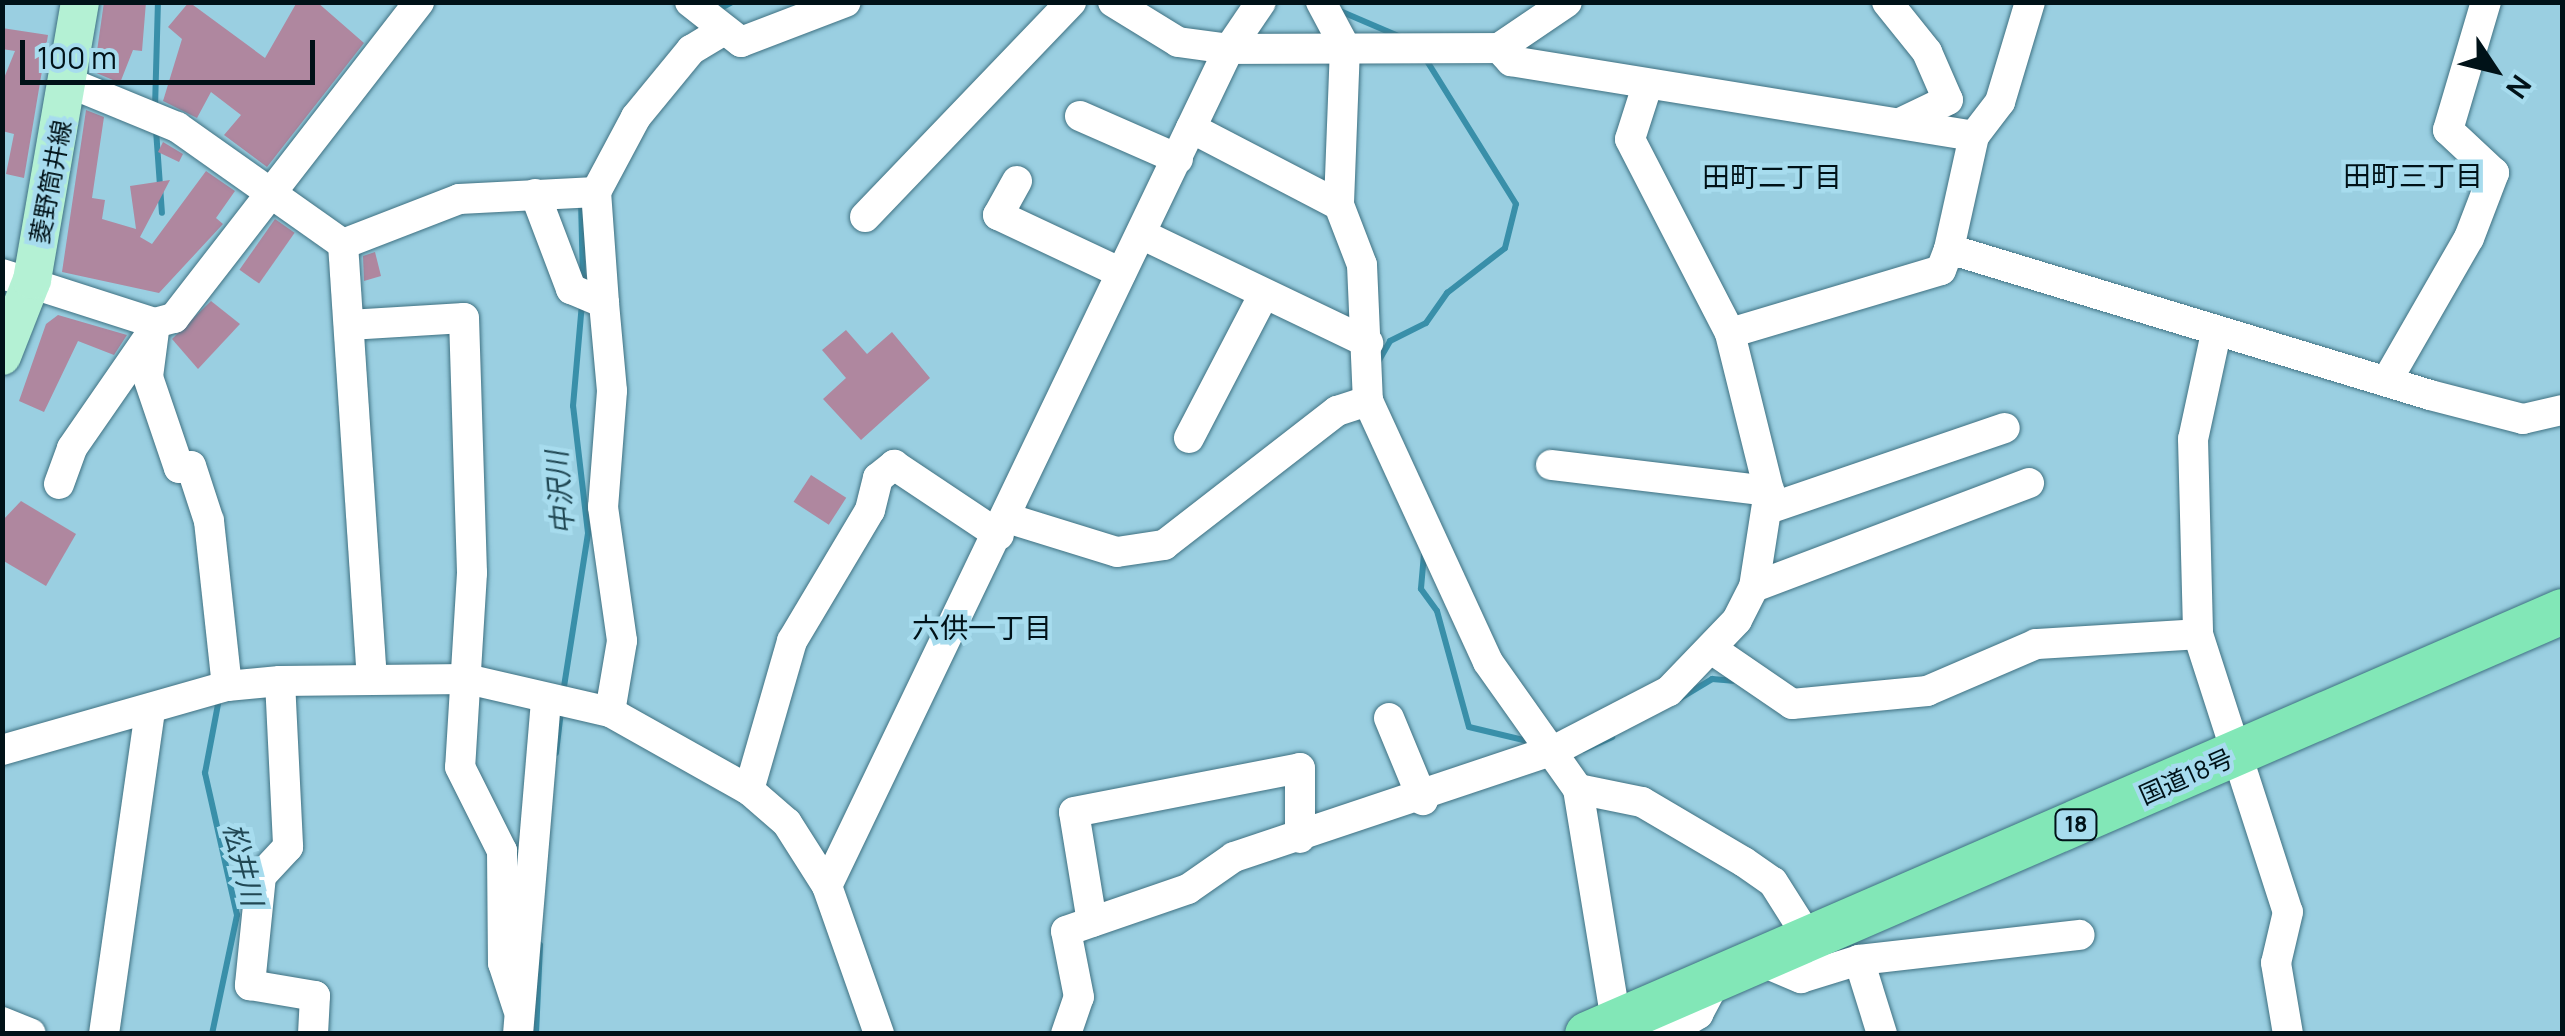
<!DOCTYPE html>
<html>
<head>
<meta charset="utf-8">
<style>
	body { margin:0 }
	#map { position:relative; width:2565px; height:1036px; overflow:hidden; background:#9acfe1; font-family:Manrope,"Noto Sans JP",sans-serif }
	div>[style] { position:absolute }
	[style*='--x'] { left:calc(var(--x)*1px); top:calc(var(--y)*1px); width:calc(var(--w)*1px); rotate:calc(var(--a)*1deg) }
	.stream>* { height:6px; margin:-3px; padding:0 3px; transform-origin:3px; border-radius:3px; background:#398fa9 }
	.building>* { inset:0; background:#af879f; transform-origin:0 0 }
	.roads { filter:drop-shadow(0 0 2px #3f7182) drop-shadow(0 0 2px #3f7182) }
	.minor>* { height:30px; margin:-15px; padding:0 15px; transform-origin:15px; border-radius:15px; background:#fff }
	.major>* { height:38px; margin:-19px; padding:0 19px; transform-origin:19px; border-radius:19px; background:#b4f1d4 }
	.highway>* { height:45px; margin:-22.5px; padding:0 22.5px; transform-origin:22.5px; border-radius:22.5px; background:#82e7b7 }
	span { translate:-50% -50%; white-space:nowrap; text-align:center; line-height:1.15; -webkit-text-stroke:9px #a7dcee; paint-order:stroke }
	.shield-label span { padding:2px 8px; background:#a7dcee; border:2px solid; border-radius:8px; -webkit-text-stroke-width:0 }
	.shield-label { font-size:22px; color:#001218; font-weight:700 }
	.street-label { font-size:25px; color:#001218 }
	.neighbourhood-label { font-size:28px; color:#001218 }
	.water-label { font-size:28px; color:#214854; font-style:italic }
	.frame { position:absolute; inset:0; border:5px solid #001218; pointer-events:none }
	.north { position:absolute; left:2445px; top:20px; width:100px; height:100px; -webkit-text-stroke:8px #a7dcee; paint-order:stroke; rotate:125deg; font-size:28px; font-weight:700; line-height:40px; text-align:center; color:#001218 }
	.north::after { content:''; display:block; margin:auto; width:35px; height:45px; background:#001218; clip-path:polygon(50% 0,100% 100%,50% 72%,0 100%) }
	.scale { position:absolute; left:20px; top:40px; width:295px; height:45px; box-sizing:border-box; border:5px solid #001218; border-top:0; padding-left:12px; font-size:30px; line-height:35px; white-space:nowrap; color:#001218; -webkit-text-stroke:8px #a7dcee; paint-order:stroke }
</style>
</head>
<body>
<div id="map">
	<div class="stream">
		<div style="--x:1340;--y:11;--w:66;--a:23.1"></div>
		<div style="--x:714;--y:12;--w:21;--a:-29"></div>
		<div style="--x:155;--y:108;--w:106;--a:-88.4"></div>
		<div style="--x:156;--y:130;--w:83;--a:85.9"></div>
		<div style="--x:581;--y:200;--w:82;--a:88.6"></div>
		<div style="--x:1378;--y:362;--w:24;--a:-60"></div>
		<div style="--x:1390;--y:341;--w:40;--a:-26.6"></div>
		<div style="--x:1426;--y:323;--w:37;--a:-55"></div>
		<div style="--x:1447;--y:293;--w:73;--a:-37.8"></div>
		<div style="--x:1505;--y:248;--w:45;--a:-76"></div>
		<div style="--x:1516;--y:204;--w:172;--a:-121.9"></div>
		<div style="--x:1424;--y:554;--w:35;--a:95"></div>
		<div style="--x:1421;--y:589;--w:27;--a:54"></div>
		<div style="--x:1437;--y:611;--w:120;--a:74.6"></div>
		<div style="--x:1469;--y:727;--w:65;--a:13.4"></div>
		<div style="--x:563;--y:693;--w:162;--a:-81.1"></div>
		<div style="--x:588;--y:533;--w:128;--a:-96.7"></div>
		<div style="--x:573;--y:406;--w:102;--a:-85"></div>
		<div style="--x:1679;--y:699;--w:39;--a:-31"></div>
		<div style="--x:1712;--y:679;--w:21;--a:5"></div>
		<div style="--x:1583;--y:750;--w:32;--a:-24"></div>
		<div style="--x:556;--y:753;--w:42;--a:-83.2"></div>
		<div style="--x:212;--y:1034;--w:122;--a:-78.1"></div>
		<div style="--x:237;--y:915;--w:146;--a:-102.7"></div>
		<div style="--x:205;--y:773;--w:70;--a:-79.3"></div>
		<div style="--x:536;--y:1034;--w:89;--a:-87.4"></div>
	</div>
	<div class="building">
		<div style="clip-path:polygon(104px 2px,146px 2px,142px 51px,133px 50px,120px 83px,94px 72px)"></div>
		<div style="clip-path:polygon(189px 2px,265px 58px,297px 2px,317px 2px,364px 43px,267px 167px,224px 135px,241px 115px,211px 92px,197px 118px,163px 101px,182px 39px,168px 27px)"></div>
		<div style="clip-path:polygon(2px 28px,48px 35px,24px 178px,6px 174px,14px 134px,2px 131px,2px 83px,15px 51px,2px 49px)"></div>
		<div style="clip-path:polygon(86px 110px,104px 117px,92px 198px,105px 200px,102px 219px,136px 229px,130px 186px,170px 180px,140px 237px,152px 244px,206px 171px,235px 191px,216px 218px,223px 224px,159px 293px,62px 272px)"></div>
		<div style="clip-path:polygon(163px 142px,183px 154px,179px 162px,158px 152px)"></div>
		<div style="left:275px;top:219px;width:24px;height:62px;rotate:35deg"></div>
		<div style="clip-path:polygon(375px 252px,381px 276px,364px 281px,363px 256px)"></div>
		<div style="clip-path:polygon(211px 301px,240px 324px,198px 369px,172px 339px)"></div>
		<div style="clip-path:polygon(58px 315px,127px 335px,114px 355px,78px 341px,44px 412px,19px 401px,46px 324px)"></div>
		<div style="clip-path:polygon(846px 330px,867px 354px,892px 332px,930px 378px,861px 440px,823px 399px,846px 378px,822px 350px)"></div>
		<div style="left:811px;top:475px;width:42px;height:32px;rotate:33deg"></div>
		<div style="clip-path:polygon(21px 501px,76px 534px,46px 586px,2px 560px,2px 521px)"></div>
	</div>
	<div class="roads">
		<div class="minor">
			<div style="--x:690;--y:2;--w:65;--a:38.1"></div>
			<div style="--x:741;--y:42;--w:112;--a:-20.9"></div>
			<div style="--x:1113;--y:2;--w:76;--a:31.6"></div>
			<div style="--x:1178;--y:42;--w:51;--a:7.8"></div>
			<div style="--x:1229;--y:49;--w:270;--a:-0.2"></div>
			<div style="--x:1499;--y:48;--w:82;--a:-34.1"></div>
			<div style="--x:1321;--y:2;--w:51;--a:61.9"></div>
			<div style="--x:1345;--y:47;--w:158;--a:92.2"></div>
			<div style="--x:1339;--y:205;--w:64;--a:69"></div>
			<div style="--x:1362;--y:265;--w:136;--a:87.5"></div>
			<div style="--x:1368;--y:401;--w:287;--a:65.3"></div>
			<div style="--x:1488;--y:662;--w:156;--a:54.7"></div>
			<div style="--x:1578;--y:789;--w:235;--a:80.7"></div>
			<div style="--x:1887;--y:2;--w:64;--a:51.3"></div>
			<div style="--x:1927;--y:52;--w:52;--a:66.4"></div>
			<div style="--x:1948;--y:100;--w:51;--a:154.4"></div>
			<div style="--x:2030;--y:2;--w:104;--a:106.7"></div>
			<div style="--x:2000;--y:102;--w:43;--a:127.4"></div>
			<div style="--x:1974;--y:136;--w:116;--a:102.5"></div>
			<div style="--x:1949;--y:249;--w:503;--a:16.88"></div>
			<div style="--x:2430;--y:395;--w:96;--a:14.5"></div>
			<div style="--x:2523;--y:419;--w:40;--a:-13"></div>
			<div style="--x:1499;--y:48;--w:18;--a:47"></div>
			<div style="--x:1511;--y:61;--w:469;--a:9.2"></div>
			<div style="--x:70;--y:83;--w:116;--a:22.4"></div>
			<div style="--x:177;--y:127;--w:203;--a:35.2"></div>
			<div style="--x:343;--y:244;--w:432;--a:86.2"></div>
			<div style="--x:1080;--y:116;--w:107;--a:23.7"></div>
			<div style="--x:1191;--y:128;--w:167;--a:27.5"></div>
			<div style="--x:1017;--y:181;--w:39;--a:119"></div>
			<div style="--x:998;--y:215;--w:136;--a:25.2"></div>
			<div style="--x:535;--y:194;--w:102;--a:69.2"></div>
			<div style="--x:571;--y:289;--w:36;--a:23"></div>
			<div style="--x:604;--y:303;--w:88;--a:84.8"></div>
			<div style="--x:612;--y:391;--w:116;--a:94.4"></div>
			<div style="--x:603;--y:507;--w:135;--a:81.9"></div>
			<div style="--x:622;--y:641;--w:72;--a:99.6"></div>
			<div style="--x:865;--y:217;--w:298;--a:-46.2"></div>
			<div style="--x:1141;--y:234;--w:252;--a:25.6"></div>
			<div style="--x:343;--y:244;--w:124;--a:-21.2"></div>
			<div style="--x:459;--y:199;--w:137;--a:-2.9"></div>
			<div style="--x:2;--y:274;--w:161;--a:17.8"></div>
			<div style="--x:155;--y:323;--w:20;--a:-15"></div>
			<div style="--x:174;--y:318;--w:400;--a:-52.2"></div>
			<div style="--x:604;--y:303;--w:111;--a:-94.1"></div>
			<div style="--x:596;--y:192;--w:85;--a:-61.9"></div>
			<div style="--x:636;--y:117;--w:87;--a:-50.6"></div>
			<div style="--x:691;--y:50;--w:35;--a:-31"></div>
			<div style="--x:155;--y:323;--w:54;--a:97.4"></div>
			<div style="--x:148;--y:377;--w:96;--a:71.2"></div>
			<div style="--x:179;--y:468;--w:12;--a:-9"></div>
			<div style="--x:191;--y:466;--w:58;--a:71.9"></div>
			<div style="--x:209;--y:521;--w:166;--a:83.8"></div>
			<div style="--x:349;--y:325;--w:115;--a:-3.5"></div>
			<div style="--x:464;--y:318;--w:255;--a:88.2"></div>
			<div style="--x:472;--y:573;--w:194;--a:93.5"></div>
			<div style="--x:460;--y:767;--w:94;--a:63.4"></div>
			<div style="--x:502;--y:851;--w:112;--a:89.5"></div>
			<div style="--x:503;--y:963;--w:48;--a:71.9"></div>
			<div style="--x:1730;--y:333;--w:220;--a:-16.6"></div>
			<div style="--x:1941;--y:270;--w:22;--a:-69"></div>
			<div style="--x:2216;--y:333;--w:108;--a:102.2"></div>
			<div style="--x:2193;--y:439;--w:195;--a:88.5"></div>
			<div style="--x:2198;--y:634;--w:292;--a:72.1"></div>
			<div style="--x:2288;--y:912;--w:52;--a:103.2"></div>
			<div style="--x:2276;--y:963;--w:72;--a:80.4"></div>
			<div style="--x:2389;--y:377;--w:160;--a:-60.1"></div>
			<div style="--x:2469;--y:238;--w:70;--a:-69"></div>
			<div style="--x:2494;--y:173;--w:63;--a:-136.9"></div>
			<div style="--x:2448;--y:130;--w:134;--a:-73.5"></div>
			<div style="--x:1189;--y:438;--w:162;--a:-62.5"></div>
			<div style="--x:1551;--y:465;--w:220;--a:6.8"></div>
			<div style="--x:59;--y:484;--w:38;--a:-70"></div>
			<div style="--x:72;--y:448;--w:130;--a:-55.3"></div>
			<div style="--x:1771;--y:508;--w:247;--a:-18.9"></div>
			<div style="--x:1007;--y:518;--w:115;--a:17.2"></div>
			<div style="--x:1117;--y:552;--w:48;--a:-8.5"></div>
			<div style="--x:1164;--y:545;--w:219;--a:-37.8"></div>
			<div style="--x:1337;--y:411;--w:33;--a:-18"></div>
			<div style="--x:1754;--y:587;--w:294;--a:-20.7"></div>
			<div style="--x:1716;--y:652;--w:92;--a:34.4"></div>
			<div style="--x:1792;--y:704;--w:136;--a:-5.5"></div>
			<div style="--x:1927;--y:691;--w:119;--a:-23.3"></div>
			<div style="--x:2036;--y:644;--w:162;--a:-3.5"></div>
			<div style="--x:280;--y:681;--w:166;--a:87.2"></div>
			<div style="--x:288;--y:847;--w:40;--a:133"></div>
			<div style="--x:261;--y:876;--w:110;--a:95.8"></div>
			<div style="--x:250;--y:985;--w:66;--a:9.6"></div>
			<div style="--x:315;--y:996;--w:38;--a:93"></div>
			<div style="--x:1389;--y:718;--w:89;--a:67.5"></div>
			<div style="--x:2;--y:750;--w:234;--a:-15.9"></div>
			<div style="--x:227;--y:686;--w:53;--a:-5.4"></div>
			<div style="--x:280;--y:681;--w:187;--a:-0.6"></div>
			<div style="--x:467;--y:679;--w:147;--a:13"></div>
			<div style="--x:610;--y:712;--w:159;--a:29.3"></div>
			<div style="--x:749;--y:790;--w:50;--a:41"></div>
			<div style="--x:787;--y:823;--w:75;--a:57.6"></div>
			<div style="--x:827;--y:886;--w:157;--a:70.6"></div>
			<div style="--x:1578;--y:789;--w:65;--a:11.5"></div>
			<div style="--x:1642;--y:802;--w:118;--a:30.5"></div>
			<div style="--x:1744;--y:862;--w:35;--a:35"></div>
			<div style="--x:1773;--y:882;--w:71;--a:57.7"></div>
			<div style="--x:749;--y:790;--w:155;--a:-73.9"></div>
			<div style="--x:792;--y:641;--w:152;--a:-59.2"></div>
			<div style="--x:870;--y:510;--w:33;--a:-76"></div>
			<div style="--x:878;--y:478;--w:21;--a:-39"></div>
			<div style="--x:894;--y:465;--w:126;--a:33.7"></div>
			<div style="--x:827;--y:886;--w:929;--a:-64.35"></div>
			<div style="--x:1229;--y:49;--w:57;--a:-55.8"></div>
			<div style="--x:1092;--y:922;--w:111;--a:-99.3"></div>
			<div style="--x:1074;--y:812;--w:230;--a:-11"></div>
			<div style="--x:1300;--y:768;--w:70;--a:90"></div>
			<div style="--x:1859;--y:960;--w:222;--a:-6.5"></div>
			<div style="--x:1765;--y:963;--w:39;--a:23"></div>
			<div style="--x:1801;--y:978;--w:61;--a:-17.2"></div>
			<div style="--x:1859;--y:960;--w:77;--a:72.7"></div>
			<div style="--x:2;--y:1022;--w:31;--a:22"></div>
			<div style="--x:104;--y:1034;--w:328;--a:-81.9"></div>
			<div style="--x:518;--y:1034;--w:335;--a:-85.2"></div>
			<div style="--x:1066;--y:1034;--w:39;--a:-71"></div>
			<div style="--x:1079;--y:997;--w:67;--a:-101.1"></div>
			<div style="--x:1066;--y:931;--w:129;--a:-19"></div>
			<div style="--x:1188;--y:889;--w:56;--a:-34.8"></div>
			<div style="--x:1234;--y:857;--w:341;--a:-18.5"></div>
			<div style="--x:1557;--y:749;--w:126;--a:-27.4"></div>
			<div style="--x:1669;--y:691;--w:98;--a:-46.2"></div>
			<div style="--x:1737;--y:620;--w:37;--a:-63"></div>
			<div style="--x:1754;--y:587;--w:97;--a:-81.1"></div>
			<div style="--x:1769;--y:491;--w:163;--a:-103.9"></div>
			<div style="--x:1730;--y:333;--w:218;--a:-117.3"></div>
			<div style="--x:1630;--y:139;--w:56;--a:-72.2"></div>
			<div style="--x:1665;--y:1034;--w:39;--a:-31"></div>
			<div style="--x:1698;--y:1014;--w:36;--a:-62"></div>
		</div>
		<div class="major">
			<div style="--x:2;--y:356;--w:82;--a:-68.5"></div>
			<div style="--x:32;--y:280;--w:282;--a:-80.2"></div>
		</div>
		<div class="highway">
			<div style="--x:1587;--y:1034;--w:1063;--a:-23.45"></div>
		</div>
	</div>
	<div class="shield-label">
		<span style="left:2076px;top:825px">18</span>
	</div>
	<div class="street-label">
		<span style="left:51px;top:182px;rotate:-79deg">菱野筒井線</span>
		<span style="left:2186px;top:777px;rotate:-24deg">国道18号</span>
	</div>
	<div class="neighbourhood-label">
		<span style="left:2413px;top:175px">田町三丁目</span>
		<span style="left:1772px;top:176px">田町二丁目</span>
		<span style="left:982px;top:627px">六供一丁目</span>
	</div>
	<div class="water-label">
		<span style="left:559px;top:493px;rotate:-95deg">中沢川</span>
		<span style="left:244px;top:864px;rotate:76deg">松井川</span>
	</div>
	<div class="frame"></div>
	<div class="north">N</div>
	<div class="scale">100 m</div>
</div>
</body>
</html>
